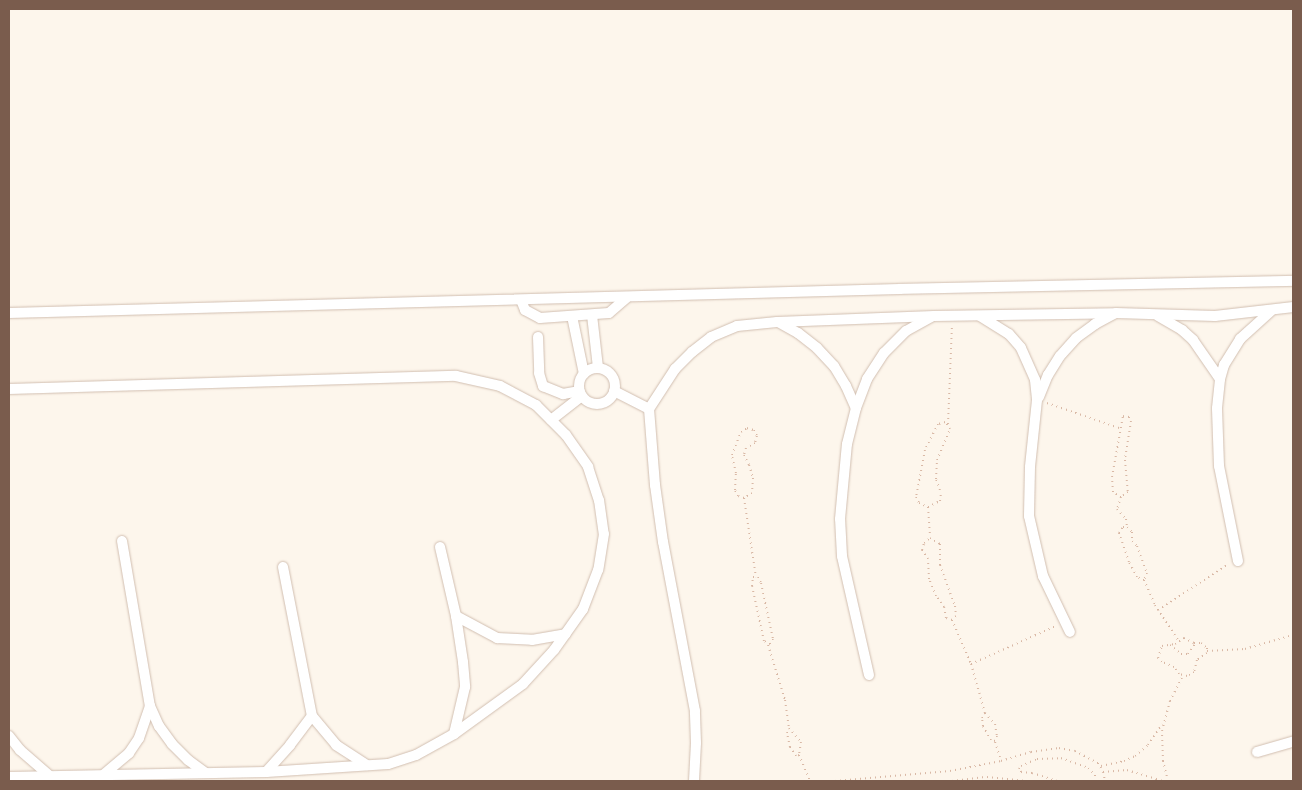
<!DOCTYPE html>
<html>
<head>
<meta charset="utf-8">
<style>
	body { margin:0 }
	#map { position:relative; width:1302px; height:790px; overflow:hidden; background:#fdf6ec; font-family:"Fira Sans Condensed",sans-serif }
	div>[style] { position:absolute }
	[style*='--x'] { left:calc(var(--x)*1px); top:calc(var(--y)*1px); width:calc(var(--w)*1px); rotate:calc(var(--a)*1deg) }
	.path>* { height:2px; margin-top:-1px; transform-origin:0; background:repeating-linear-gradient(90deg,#d9b8a5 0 1px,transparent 0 5px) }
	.roads { filter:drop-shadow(0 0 1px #d1beb0) drop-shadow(0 0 1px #d1beb0) }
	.minor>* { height:10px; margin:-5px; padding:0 5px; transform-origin:5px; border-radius:5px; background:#fff }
	.minor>.ring { margin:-5px; padding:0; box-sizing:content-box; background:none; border:10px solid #fff; border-radius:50% }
	span { translate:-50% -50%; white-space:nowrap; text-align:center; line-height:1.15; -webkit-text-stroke:5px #fffaf3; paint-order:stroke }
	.frame { position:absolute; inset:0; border:10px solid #7a5c4d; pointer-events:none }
</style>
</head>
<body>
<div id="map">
	<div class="path">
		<div style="--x:1047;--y:403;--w:79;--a:19.1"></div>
		<div style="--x:1123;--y:416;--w:6;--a:9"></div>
		<div style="--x:1129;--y:417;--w:4;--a:63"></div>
		<div style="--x:1131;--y:421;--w:39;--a:99"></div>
		<div style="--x:1125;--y:460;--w:32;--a:85"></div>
		<div style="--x:1128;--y:492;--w:9;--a:144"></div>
		<div style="--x:1121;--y:497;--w:9;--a:-148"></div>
		<div style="--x:1113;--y:492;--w:15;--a:-94"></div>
		<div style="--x:1112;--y:477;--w:62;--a:-79.8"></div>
		<div style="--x:948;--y:424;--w:98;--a:-87.7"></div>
		<div style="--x:747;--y:428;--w:7;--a:16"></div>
		<div style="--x:754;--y:430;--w:7;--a:63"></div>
		<div style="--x:757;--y:436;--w:7;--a:106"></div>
		<div style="--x:755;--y:443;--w:10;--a:151"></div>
		<div style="--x:746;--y:448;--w:7;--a:106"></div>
		<div style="--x:744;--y:455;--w:11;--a:63"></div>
		<div style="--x:749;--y:465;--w:14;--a:73"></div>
		<div style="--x:753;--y:478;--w:15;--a:94"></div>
		<div style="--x:752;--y:493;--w:9;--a:148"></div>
		<div style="--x:744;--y:498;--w:6;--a:-162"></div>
		<div style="--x:738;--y:496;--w:7;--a:-117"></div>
		<div style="--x:735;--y:490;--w:17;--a:-87"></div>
		<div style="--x:736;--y:473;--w:18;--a:-103"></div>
		<div style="--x:732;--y:455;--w:25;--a:-69"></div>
		<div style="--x:741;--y:432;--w:7;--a:-34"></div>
		<div style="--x:940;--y:490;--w:12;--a:-110"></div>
		<div style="--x:936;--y:479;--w:19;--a:-87"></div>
		<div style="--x:937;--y:460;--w:34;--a:-67"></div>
		<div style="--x:950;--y:429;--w:9;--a:-126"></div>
		<div style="--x:945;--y:422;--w:7;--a:164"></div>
		<div style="--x:938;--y:424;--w:29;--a:117"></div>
		<div style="--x:925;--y:450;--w:48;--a:100.8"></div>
		<div style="--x:916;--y:497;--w:7;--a:63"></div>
		<div style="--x:919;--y:503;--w:10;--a:24"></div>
		<div style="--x:928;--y:507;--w:13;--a:-27"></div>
		<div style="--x:940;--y:501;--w:8;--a:-83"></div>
		<div style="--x:1121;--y:497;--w:13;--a:108"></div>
		<div style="--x:1117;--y:509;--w:13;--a:48"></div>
		<div style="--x:1126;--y:519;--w:8;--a:83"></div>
		<div style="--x:744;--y:498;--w:80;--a:81.4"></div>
		<div style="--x:928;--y:507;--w:30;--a:86"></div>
		<div style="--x:1123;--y:527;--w:4;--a:0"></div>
		<div style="--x:1127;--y:527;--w:7;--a:45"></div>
		<div style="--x:1132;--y:532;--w:9;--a:90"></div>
		<div style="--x:1132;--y:541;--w:7;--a:45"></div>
		<div style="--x:1137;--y:546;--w:29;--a:70"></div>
		<div style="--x:1147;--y:573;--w:8;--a:113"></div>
		<div style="--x:1144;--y:580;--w:8;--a:-157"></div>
		<div style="--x:1137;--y:577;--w:17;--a:-118"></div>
		<div style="--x:1129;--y:562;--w:31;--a:-109"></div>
		<div style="--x:1119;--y:533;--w:7;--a:-56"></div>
		<div style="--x:930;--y:538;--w:12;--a:31"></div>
		<div style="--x:940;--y:544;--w:21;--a:90"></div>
		<div style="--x:940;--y:565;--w:44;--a:69.9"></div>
		<div style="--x:955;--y:606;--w:10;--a:84"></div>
		<div style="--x:956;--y:616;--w:6;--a:135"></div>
		<div style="--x:952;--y:620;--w:6;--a:-162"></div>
		<div style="--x:946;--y:618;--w:11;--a:-100"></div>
		<div style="--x:944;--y:607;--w:14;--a:-126"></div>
		<div style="--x:936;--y:596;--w:18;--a:-112"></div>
		<div style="--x:929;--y:579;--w:20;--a:-93"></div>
		<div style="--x:928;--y:559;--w:11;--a:-124"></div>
		<div style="--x:922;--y:550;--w:7;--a:-74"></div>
		<div style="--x:924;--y:543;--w:8;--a:-40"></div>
		<div style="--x:753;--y:577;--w:5;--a:0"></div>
		<div style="--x:758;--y:577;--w:7;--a:63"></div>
		<div style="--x:761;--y:583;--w:57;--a:77.9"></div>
		<div style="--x:773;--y:639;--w:6;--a:121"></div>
		<div style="--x:770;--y:644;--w:7;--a:-153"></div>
		<div style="--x:764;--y:641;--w:56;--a:-102.3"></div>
		<div style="--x:752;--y:586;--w:9;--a:-84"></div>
		<div style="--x:1144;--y:580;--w:27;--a:66"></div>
		<div style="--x:1155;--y:605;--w:42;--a:56.7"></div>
		<div style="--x:1158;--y:610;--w:82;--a:-33.1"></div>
		<div style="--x:952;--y:620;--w:48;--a:66.6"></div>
		<div style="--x:971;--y:664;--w:51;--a:74.1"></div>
		<div style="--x:1184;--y:638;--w:11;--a:27"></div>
		<div style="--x:1194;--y:643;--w:7;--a:0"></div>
		<div style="--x:1201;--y:643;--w:8;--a:40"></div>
		<div style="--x:1207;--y:648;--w:5;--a:90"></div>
		<div style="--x:1207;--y:653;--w:12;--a:145"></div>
		<div style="--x:1197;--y:660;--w:12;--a:104"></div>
		<div style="--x:1194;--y:672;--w:8;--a:150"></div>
		<div style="--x:1187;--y:676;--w:8;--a:-166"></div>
		<div style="--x:1179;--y:674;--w:9;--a:-126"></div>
		<div style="--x:1174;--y:667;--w:13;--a:-157"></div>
		<div style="--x:1162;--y:662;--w:6;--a:-135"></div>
		<div style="--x:1158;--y:658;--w:13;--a:-72"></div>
		<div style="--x:1162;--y:646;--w:13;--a:-9"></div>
		<div style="--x:1175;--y:644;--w:11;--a:-34"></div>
		<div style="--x:768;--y:645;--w:58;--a:72.8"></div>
		<div style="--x:785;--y:700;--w:28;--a:82"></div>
		<div style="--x:1170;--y:645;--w:14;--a:39"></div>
		<div style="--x:1181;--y:654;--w:7;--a:0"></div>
		<div style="--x:1188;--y:654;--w:14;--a:-54"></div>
		<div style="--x:1207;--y:651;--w:38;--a:-3"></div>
		<div style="--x:1245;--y:649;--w:50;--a:-16.3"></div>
		<div style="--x:971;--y:664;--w:93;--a:-24.1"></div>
		<div style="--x:985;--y:713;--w:15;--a:48"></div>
		<div style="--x:995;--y:724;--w:12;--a:81"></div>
		<div style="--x:997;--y:736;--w:5;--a:112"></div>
		<div style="--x:995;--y:741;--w:4;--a:-166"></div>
		<div style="--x:991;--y:740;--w:16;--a:-120"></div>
		<div style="--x:983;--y:726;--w:8;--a:-97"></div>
		<div style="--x:982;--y:718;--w:6;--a:-59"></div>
		<div style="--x:995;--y:742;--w:20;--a:72"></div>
		<div style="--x:799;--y:755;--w:3;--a:162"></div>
		<div style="--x:796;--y:756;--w:11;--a:-124"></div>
		<div style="--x:790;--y:747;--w:14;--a:-102"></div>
		<div style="--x:787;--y:733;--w:5;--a:-68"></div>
		<div style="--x:789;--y:728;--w:18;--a:49"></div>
		<div style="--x:801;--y:742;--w:13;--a:99"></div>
		<div style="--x:799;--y:755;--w:28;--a:67"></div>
		<div style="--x:1101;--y:766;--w:24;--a:-12"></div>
		<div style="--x:1124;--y:761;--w:12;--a:-24"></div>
		<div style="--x:1135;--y:756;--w:17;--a:-40"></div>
		<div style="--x:1148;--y:745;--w:25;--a:-56"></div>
		<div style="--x:1103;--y:772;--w:24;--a:-5"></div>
		<div style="--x:1127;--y:770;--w:39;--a:17"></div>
		<div style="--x:835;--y:781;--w:115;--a:-5"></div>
		<div style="--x:950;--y:771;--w:52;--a:-11.1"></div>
		<div style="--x:1001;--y:761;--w:31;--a:-17"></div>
		<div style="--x:1031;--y:752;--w:28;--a:-8"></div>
		<div style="--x:1059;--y:748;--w:16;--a:11"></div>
		<div style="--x:1075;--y:751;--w:26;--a:28"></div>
		<div style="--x:1098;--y:763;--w:10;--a:61"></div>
		<div style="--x:1103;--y:772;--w:9;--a:77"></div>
		<div style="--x:952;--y:781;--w:35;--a:-7"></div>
		<div style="--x:987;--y:777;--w:40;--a:5.7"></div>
		<div style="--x:1057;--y:781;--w:26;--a:-162"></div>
		<div style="--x:1032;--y:773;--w:11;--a:-175"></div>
		<div style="--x:1021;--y:772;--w:4;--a:-124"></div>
		<div style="--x:1019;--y:769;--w:4;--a:-56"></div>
		<div style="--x:1021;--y:766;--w:17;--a:-24"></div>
		<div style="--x:1037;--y:759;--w:24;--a:-2"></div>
		<div style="--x:1061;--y:758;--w:29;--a:20"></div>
		<div style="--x:1088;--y:768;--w:10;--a:45"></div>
		<div style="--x:1095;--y:775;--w:6;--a:90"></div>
		<div style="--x:1168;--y:781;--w:21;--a:-104"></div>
		<div style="--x:1163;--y:761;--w:30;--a:-92"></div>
		<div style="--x:1162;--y:731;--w:31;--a:-75"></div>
		<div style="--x:1170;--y:701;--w:28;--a:-63"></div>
	</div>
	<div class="roads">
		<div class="minor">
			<div style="--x:521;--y:300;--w:11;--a:68"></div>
			<div style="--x:525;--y:310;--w:17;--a:28"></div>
			<div style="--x:540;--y:318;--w:69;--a:-4.1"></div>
			<div style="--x:609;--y:313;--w:23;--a:-41"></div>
			<div style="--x:9;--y:313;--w:891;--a:-1.54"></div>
			<div style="--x:900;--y:289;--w:393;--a:-1.2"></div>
			<div style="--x:592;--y:315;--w:53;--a:83.5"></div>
			<div style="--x:572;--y:316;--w:59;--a:78.3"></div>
			<div style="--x:980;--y:316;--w:34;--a:32"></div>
			<div style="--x:1009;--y:334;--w:18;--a:49"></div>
			<div style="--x:1021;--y:348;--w:35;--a:66"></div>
			<div style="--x:1035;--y:380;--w:20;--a:84"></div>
			<div style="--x:1037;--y:400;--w:67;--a:96"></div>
			<div style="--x:1030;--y:467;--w:49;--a:91.2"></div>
			<div style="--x:1029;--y:516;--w:62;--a:76.9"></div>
			<div style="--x:1043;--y:576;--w:62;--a:64.3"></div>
			<div style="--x:1158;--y:316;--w:28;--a:30"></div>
			<div style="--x:1182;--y:330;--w:15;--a:42"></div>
			<div style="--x:1193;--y:340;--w:47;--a:55.3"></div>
			<div style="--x:778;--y:322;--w:23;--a:29"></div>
			<div style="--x:798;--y:333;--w:24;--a:38"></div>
			<div style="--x:817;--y:348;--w:25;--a:47"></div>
			<div style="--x:834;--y:366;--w:23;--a:59"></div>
			<div style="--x:846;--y:386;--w:24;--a:66"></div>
			<div style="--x:538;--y:337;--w:36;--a:88"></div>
			<div style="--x:539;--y:373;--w:14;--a:73"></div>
			<div style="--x:543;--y:386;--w:22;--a:22"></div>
			<div style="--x:563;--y:394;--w:17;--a:-10"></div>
			<div class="ring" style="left:579px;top:368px;width:26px;height:26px"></div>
			<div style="--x:9;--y:389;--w:447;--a:-1.7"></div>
			<div style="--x:456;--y:376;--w:45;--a:12.8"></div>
			<div style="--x:500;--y:386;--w:41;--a:27.8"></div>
			<div style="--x:536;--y:405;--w:42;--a:45"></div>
			<div style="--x:566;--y:435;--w:39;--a:55"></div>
			<div style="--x:588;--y:467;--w:35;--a:72"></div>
			<div style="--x:599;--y:500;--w:34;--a:82"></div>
			<div style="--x:604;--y:534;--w:36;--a:99"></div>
			<div style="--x:598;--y:570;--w:42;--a:111"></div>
			<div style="--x:583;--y:609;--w:50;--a:125.3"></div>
			<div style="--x:554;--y:650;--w:46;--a:132.4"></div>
			<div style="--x:523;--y:684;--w:85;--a:144.1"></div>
			<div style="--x:454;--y:734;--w:43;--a:151.1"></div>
			<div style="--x:416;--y:755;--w:29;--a:162"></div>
			<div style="--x:388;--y:764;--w:122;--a:176.2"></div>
			<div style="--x:266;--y:772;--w:257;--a:178.9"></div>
			<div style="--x:614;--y:391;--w:39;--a:27"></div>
			<div style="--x:1039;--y:397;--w:24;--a:-68"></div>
			<div style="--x:1048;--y:375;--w:22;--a:-58"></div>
			<div style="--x:1060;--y:356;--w:24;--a:-48"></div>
			<div style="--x:1076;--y:338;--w:24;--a:-36"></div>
			<div style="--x:1095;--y:324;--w:21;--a:-28"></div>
			<div style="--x:551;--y:420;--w:39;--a:-38"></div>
			<div style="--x:122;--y:541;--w:167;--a:80.4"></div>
			<div style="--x:150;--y:706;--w:22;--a:66"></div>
			<div style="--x:159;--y:726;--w:22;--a:54"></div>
			<div style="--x:172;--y:744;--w:23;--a:45"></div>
			<div style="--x:188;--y:760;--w:22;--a:36"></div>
			<div style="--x:440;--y:547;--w:71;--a:76.9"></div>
			<div style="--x:456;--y:616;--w:47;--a:81.3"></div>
			<div style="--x:463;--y:662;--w:25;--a:85"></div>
			<div style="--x:465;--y:687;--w:48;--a:103.2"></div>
			<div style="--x:1238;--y:561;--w:97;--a:-101.3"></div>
			<div style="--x:1219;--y:466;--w:58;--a:-92"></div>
			<div style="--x:1217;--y:408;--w:29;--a:-84"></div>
			<div style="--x:1220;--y:379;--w:15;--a:-74"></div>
			<div style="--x:1224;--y:365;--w:31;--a:-58"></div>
			<div style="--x:1240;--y:339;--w:42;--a:-42.1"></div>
			<div style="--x:283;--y:567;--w:152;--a:79"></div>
			<div style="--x:312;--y:716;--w:38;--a:50"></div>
			<div style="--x:336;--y:745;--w:37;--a:33"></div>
			<div style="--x:456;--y:616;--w:47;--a:28.2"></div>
			<div style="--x:497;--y:638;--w:35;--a:3"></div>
			<div style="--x:532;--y:640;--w:34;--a:-10"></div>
			<div style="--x:869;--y:675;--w:122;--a:-102.8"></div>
			<div style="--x:842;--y:556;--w:37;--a:-93"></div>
			<div style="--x:840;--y:519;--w:75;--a:-84.7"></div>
			<div style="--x:847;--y:444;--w:37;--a:-76"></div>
			<div style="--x:856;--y:408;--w:31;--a:-69"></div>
			<div style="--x:867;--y:379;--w:31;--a:-57"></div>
			<div style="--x:884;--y:353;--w:31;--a:-45"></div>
			<div style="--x:906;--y:331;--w:29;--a:-29"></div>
			<div style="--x:9;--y:736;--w:18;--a:52"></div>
			<div style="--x:20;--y:750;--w:40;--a:41"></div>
			<div style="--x:1257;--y:752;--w:37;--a:-16"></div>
			<div style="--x:266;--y:772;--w:36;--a:-48"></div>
			<div style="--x:290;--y:745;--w:36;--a:-53"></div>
			<div style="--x:103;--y:775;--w:34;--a:-40"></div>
			<div style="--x:129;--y:753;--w:18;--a:-56"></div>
			<div style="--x:139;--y:738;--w:34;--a:-71"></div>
			<div style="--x:694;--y:781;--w:38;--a:-87"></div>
			<div style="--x:696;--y:743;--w:32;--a:-92"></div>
			<div style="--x:695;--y:711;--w:172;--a:-100.7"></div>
			<div style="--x:663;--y:542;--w:58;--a:-98"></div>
			<div style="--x:655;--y:485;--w:76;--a:-94.5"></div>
			<div style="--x:649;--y:409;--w:48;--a:-57"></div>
			<div style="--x:675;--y:369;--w:24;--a:-45"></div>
			<div style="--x:692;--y:352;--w:24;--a:-38"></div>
			<div style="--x:711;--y:337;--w:28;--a:-23"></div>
			<div style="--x:737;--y:326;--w:40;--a:-5.7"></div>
			<div style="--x:777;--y:322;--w:157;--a:-2.2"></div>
			<div style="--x:934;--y:316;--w:182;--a:-0.9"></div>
			<div style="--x:1116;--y:313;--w:99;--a:1.7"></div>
			<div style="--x:1215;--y:316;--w:79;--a:-6.6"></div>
		</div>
	</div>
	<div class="frame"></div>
</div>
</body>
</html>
